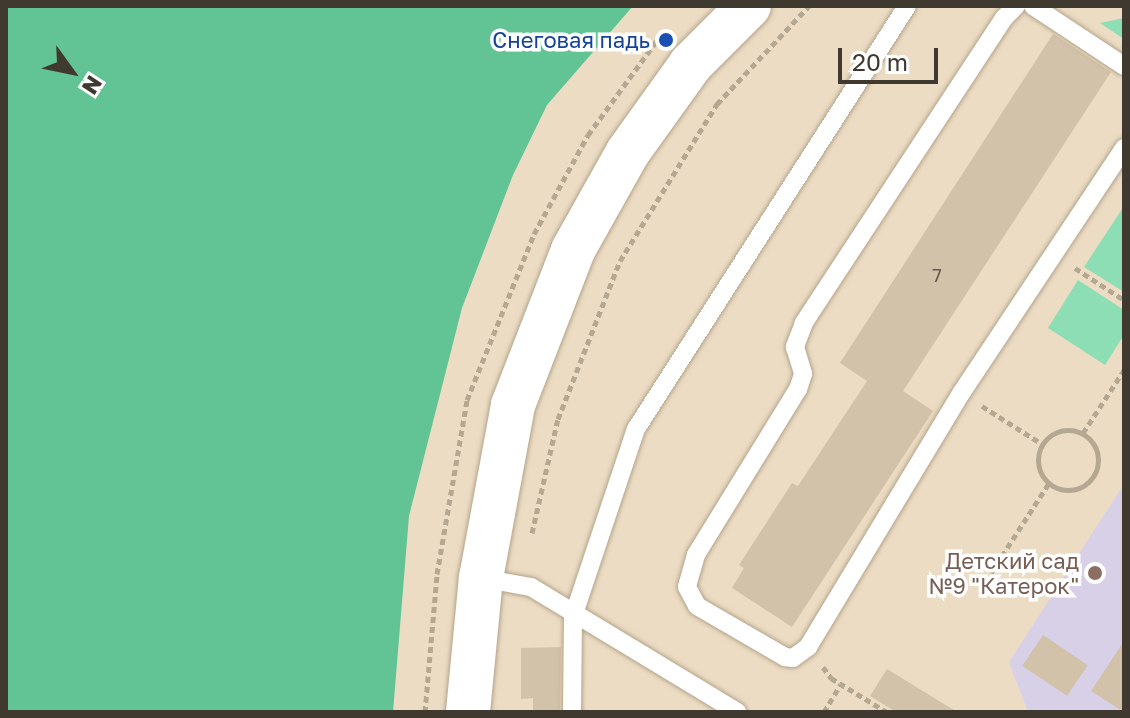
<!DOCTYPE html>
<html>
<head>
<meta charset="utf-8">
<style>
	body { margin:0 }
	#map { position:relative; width:1130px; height:718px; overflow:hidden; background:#ecdcc3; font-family:"Golos Text",sans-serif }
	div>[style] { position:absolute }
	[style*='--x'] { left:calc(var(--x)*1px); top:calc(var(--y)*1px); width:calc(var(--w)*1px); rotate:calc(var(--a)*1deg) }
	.education>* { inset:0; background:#d7d0e6 }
	.green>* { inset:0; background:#8ddeb5 }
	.forest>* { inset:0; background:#62c394 }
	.building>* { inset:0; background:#d1c2a9; transform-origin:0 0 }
	.path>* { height:5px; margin-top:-2.5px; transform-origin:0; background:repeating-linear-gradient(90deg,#b4a893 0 6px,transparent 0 10px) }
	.path>.ring { margin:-2.5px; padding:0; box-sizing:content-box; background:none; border:5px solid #b4a893; border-radius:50% }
	.roads { filter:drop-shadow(0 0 2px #b3a48c) drop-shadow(0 0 2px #b3a48c) }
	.service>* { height:18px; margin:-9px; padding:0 9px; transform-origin:9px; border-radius:9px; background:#fff }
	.secondary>* { height:44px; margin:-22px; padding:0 22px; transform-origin:22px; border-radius:22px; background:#fff }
	.dots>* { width:22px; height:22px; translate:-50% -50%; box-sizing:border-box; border:4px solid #fff; border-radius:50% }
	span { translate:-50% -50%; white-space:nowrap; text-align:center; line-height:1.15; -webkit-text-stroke:7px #fff; paint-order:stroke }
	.number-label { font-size:18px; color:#645b4e }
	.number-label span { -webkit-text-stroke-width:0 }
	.transit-label { font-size:22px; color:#164399 }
	.right { translate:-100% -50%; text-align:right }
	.education-label { font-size:22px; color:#785e54 }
	.frame { position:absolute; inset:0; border:8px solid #3f392f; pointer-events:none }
	.north { position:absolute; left:32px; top:32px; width:80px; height:80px; -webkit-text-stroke:6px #fff; paint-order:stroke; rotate:123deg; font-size:22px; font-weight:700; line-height:32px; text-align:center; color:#3f392f }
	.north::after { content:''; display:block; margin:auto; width:28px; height:36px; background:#3f392f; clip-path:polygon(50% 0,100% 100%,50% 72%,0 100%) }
	.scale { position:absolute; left:838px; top:48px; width:100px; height:36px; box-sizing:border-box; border:4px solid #3f392f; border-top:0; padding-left:10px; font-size:24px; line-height:28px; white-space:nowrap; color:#3f392f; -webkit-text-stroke:6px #fff; paint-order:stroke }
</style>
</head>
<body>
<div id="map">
	<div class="education">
		<div style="clip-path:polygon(1124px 484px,1124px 712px,1028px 712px,1009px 662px)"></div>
	</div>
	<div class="green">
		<div style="clip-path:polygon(1124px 18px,1124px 39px,1100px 23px)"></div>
		<div style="clip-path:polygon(1124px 206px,1124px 292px,1084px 267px)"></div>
		<div style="clip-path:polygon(1078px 280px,1124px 310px,1124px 335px,1105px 365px,1048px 328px)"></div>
	</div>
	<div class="forest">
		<div style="clip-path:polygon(6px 6px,633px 6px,547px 105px,513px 175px,462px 308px,409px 516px,393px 712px,6px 712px)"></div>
	</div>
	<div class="building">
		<div style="clip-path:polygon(1053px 34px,1111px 72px,903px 391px,933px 411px,792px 627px,732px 588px,744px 568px,739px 565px,792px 483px,798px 486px,867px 381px,840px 363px)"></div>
		<div style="left:1043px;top:635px;width:54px;height:37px;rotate:34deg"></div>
		<div style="clip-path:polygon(1124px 641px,1124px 712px,1091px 691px)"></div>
		<div style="clip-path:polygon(561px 647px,560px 712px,533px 712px,533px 698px,521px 699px,521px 648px)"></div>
		<div style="clip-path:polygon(887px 669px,957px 712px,896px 712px,870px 696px)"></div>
	</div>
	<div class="path">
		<div style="--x:1075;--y:268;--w:59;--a:33.1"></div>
		<div style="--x:982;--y:406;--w:71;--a:32.3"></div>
		<div class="ring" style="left:1038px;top:430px;width:55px;height:55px"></div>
		<div style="--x:1083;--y:433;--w:75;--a:-56.9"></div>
		<div style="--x:532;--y:533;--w:117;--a:-77.2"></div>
		<div style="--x:558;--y:419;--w:170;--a:-68.6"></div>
		<div style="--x:620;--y:261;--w:185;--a:-58.3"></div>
		<div style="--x:717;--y:104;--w:134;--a:-46.8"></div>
		<div style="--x:991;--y:573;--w:107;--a:-57.2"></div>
		<div style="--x:1123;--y:618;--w:1;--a:0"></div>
		<div style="--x:823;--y:667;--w:14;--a:54"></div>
		<div style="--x:831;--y:678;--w:66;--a:31.3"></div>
		<div style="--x:425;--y:712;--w:139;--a:-85"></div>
		<div style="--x:437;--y:574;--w:177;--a:-80.2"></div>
		<div style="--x:467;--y:400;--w:179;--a:-68"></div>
		<div style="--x:534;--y:234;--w:113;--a:-61.4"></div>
		<div style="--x:588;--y:135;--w:124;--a:-53.9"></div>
		<div style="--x:824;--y:712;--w:33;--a:-59"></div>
	</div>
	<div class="roads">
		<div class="service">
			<div style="--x:1016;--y:6;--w:17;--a:135"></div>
			<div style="--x:1004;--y:18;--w:365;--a:123.3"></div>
			<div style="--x:804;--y:323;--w:26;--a:111"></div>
			<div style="--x:795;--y:347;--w:28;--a:73"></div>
			<div style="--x:803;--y:374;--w:16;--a:108"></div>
			<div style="--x:798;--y:389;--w:195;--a:121.6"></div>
			<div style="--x:696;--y:555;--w:33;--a:106"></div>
			<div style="--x:687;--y:587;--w:21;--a:62"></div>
			<div style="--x:697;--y:606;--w:102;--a:30.1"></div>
			<div style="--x:785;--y:657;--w:8;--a:7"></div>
			<div style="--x:793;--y:658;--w:19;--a:-36"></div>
			<div style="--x:808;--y:647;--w:298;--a:-58.9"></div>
			<div style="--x:962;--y:392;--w:293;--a:-56.4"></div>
			<div style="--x:1033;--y:6;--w:109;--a:33.4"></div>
			<div style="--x:481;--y:578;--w:51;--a:10.2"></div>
			<div style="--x:531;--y:587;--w:241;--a:31.2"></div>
			<div style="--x:575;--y:611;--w:192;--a:-71.5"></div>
			<div style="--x:636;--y:429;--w:502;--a:-57.35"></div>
			<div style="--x:572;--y:712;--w:101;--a:-89.4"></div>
		</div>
		<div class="secondary">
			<div style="--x:468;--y:712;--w:135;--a:-84.5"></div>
			<div style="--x:481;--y:578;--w:176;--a:-79.5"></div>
			<div style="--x:513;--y:405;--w:166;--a:-68.8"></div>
			<div style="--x:573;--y:250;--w:112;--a:-60.7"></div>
			<div style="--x:628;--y:152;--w:108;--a:-54.4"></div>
			<div style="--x:691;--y:64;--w:82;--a:-45"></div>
		</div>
	</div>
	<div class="dots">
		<div style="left:666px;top:40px;background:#1a4fb4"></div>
		<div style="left:1095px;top:573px;background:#8d6e63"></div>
	</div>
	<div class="number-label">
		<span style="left:937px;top:275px">7</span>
	</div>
	<div class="transit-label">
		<span class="right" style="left:650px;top:40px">Снеговая падь</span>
	</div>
	<div class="education-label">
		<span class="right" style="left:1079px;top:573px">Детский сад<br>№9 "Катерок"</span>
	</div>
	<div class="frame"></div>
	<div class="north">N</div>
	<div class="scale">20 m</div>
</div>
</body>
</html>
